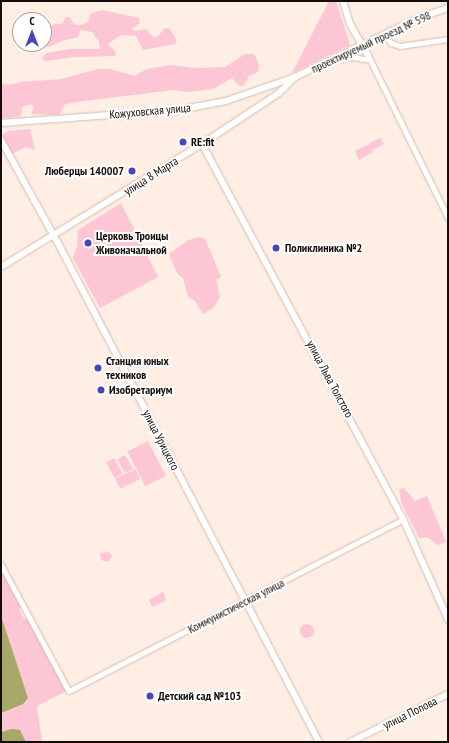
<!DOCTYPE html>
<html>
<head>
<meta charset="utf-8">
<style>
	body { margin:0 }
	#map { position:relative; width:449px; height:743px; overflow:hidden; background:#feeee3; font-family:"PT Sans Narrow",sans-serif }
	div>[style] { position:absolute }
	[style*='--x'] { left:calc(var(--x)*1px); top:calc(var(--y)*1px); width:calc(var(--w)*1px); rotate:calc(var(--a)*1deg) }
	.green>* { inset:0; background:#fcc6d5; transform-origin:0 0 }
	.round { border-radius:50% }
	.water>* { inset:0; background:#a5a868 }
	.roads { filter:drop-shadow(0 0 1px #d8bdad) drop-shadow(0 0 1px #d8bdad) }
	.street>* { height:4.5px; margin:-2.25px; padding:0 2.25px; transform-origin:2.25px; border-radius:2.25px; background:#fff }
	.secondary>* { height:6px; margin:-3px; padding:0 3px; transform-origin:3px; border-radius:3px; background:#fff }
	.dots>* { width:11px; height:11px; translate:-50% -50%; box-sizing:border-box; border:2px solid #fff; border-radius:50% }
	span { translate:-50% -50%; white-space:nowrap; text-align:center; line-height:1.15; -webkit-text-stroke:4px #fff; paint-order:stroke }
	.street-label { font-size:12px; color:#160d08 }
	.poi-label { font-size:12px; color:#160d08; font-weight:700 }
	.left { translate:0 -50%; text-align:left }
	.right { translate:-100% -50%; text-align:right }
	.frame { position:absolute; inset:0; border:2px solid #160d08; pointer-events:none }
	.north { position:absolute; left:12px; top:12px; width:40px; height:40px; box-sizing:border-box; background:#fff; border:1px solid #a29e9c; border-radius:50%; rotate:0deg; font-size:11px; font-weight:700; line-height:16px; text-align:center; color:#160d08 }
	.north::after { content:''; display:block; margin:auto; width:14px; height:18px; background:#4645bb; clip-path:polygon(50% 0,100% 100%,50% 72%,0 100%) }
</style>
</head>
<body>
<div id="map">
	<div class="green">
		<div style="clip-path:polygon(329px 1px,336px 1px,350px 45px,292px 73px)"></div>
		<div style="clip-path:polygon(101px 10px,139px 18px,139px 24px,132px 29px,134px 31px,146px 29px,153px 37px,157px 37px,165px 28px,169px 28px,177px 40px,175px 44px,143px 50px,136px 36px,121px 35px,108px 44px,116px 52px,115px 56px,74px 57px,45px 61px,42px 59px,47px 53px,69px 49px,100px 49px,99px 42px,92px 32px,80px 30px,78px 37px,62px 41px,48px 47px,32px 47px,28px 44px,44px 44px,44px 31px,54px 24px,62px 24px,66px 17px,69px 17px,74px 24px,81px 25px,88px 22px,90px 14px)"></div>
		<div style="clip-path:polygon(245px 54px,254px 54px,259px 65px,258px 72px,249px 76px,243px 86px,240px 86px,232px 78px,213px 89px,186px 92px,174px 90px,76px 102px,64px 105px,59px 115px,31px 114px,34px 107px,31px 104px,22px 107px,21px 115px,18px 117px,1px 118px,1px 83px,9px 85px,21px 82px,62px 79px,98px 69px,110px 69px,134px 76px,147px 69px,171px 65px,195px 68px,225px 67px)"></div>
		<div style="clip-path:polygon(30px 129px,35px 150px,25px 147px,12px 154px,2px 135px,8px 131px)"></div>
		<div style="clip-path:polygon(380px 138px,384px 144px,373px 150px,371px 148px,373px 152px,359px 160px,355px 151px,369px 144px,371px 146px,370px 143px)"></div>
		<div style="clip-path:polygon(121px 203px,158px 277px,100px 308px,73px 258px,77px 247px,78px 230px)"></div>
		<div style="clip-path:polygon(199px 237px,205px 239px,221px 277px,216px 279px,220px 297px,213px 308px,203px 314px,195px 301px,188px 297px,183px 278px,177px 273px,169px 254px,189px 240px)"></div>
		<div style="left:148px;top:441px;width:39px;height:23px;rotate:63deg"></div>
		<div style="left:125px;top:455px;width:16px;height:9px;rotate:60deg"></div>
		<div style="left:114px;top:458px;width:18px;height:9px;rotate:61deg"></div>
		<div style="left:135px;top:469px;width:11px;height:22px;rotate:63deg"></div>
		<div style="clip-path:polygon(404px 488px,415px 501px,427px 496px,446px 542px,438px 545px,427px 537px,419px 538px,401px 502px,399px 489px)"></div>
		<div style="clip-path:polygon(109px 552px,112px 556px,108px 562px,101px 560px,100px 553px)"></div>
		<div style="clip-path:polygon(1px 567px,22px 606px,19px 609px,24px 619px,29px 619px,66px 691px,37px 706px,42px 742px,1px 742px)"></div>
		<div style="clip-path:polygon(163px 592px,166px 600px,152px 607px,149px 600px)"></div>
		<div class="round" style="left:300px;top:624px;width:14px;height:14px"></div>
	</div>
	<div class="water">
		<div style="clip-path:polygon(1px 616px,28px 698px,23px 704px,1px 713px)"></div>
		<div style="clip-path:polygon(12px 729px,20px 730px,26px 742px,1px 742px,1px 732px)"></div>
	</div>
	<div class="roads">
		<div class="street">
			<div style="--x:385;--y:34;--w:11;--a:56"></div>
			<div style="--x:391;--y:43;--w:9;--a:18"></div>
			<div style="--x:400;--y:46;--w:49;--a:-8.3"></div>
			<div style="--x:368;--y:55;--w:181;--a:63.7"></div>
			<div style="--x:333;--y:60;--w:19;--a:-9"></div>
			<div style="--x:352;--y:57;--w:18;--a:9"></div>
			<div style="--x:1;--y:564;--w:144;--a:61.8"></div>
			<div style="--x:69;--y:691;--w:376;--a:-27.2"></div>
		</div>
		<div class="secondary">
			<div style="--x:343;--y:1;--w:24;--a:73"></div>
			<div style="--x:350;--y:24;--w:36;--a:60"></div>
			<div style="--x:1;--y:123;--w:178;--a:-4.2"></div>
			<div style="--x:179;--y:110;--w:48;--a:-10.8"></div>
			<div style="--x:226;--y:101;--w:73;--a:-19.2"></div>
			<div style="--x:295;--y:77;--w:134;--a:-25.6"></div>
			<div style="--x:416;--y:19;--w:34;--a:-19"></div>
			<div style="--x:1;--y:140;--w:120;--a:61.1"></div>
			<div style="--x:59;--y:245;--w:561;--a:62.38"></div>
			<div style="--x:202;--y:144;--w:425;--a:61.8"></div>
			<div style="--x:403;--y:519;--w:110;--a:65.8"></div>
			<div style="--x:1;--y:267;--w:236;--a:-31.5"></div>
			<div style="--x:202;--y:144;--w:92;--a:-33.5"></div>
			<div style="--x:279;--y:93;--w:23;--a:-45"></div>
			<div style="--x:350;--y:742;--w:109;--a:-26.1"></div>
		</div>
	</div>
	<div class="dots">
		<div style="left:183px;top:142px;background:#4645bb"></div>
		<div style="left:132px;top:171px;background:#4645bb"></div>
		<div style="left:88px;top:243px;background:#4645bb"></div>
		<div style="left:276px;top:248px;background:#4645bb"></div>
		<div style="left:98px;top:368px;background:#4645bb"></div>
		<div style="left:101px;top:390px;background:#4645bb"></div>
		<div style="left:150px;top:696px;background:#4645bb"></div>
	</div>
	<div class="street-label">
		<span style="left:371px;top:42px;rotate:-25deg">проектируемый проезд № 598</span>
		<span style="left:150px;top:111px;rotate:-5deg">Кожуховская улица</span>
		<span style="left:151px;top:176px;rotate:-32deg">улица 8 Марта</span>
		<span style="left:330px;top:379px;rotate:62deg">улица Льва Толстого</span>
		<span style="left:161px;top:440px;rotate:63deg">улица Урицкого</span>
		<span style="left:236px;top:606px;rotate:-27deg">Коммунистическая улица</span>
		<span style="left:410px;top:713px;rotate:-26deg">улица Попова</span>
	</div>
	<div class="poi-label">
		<span class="left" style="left:191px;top:142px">RE:fit</span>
		<span class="right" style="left:124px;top:171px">Люберцы 140007</span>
		<span class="left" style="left:96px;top:243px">Церковь Троицы<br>Живоначальной</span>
		<span class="left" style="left:285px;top:248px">Поликлиника №2</span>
		<span class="left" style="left:106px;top:368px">Станция юных<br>техников</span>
		<span class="left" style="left:109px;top:390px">Изобретариум</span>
		<span class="left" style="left:158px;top:696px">Детский сад №103</span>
	</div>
	<div class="frame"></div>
	<div class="north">С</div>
</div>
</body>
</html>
